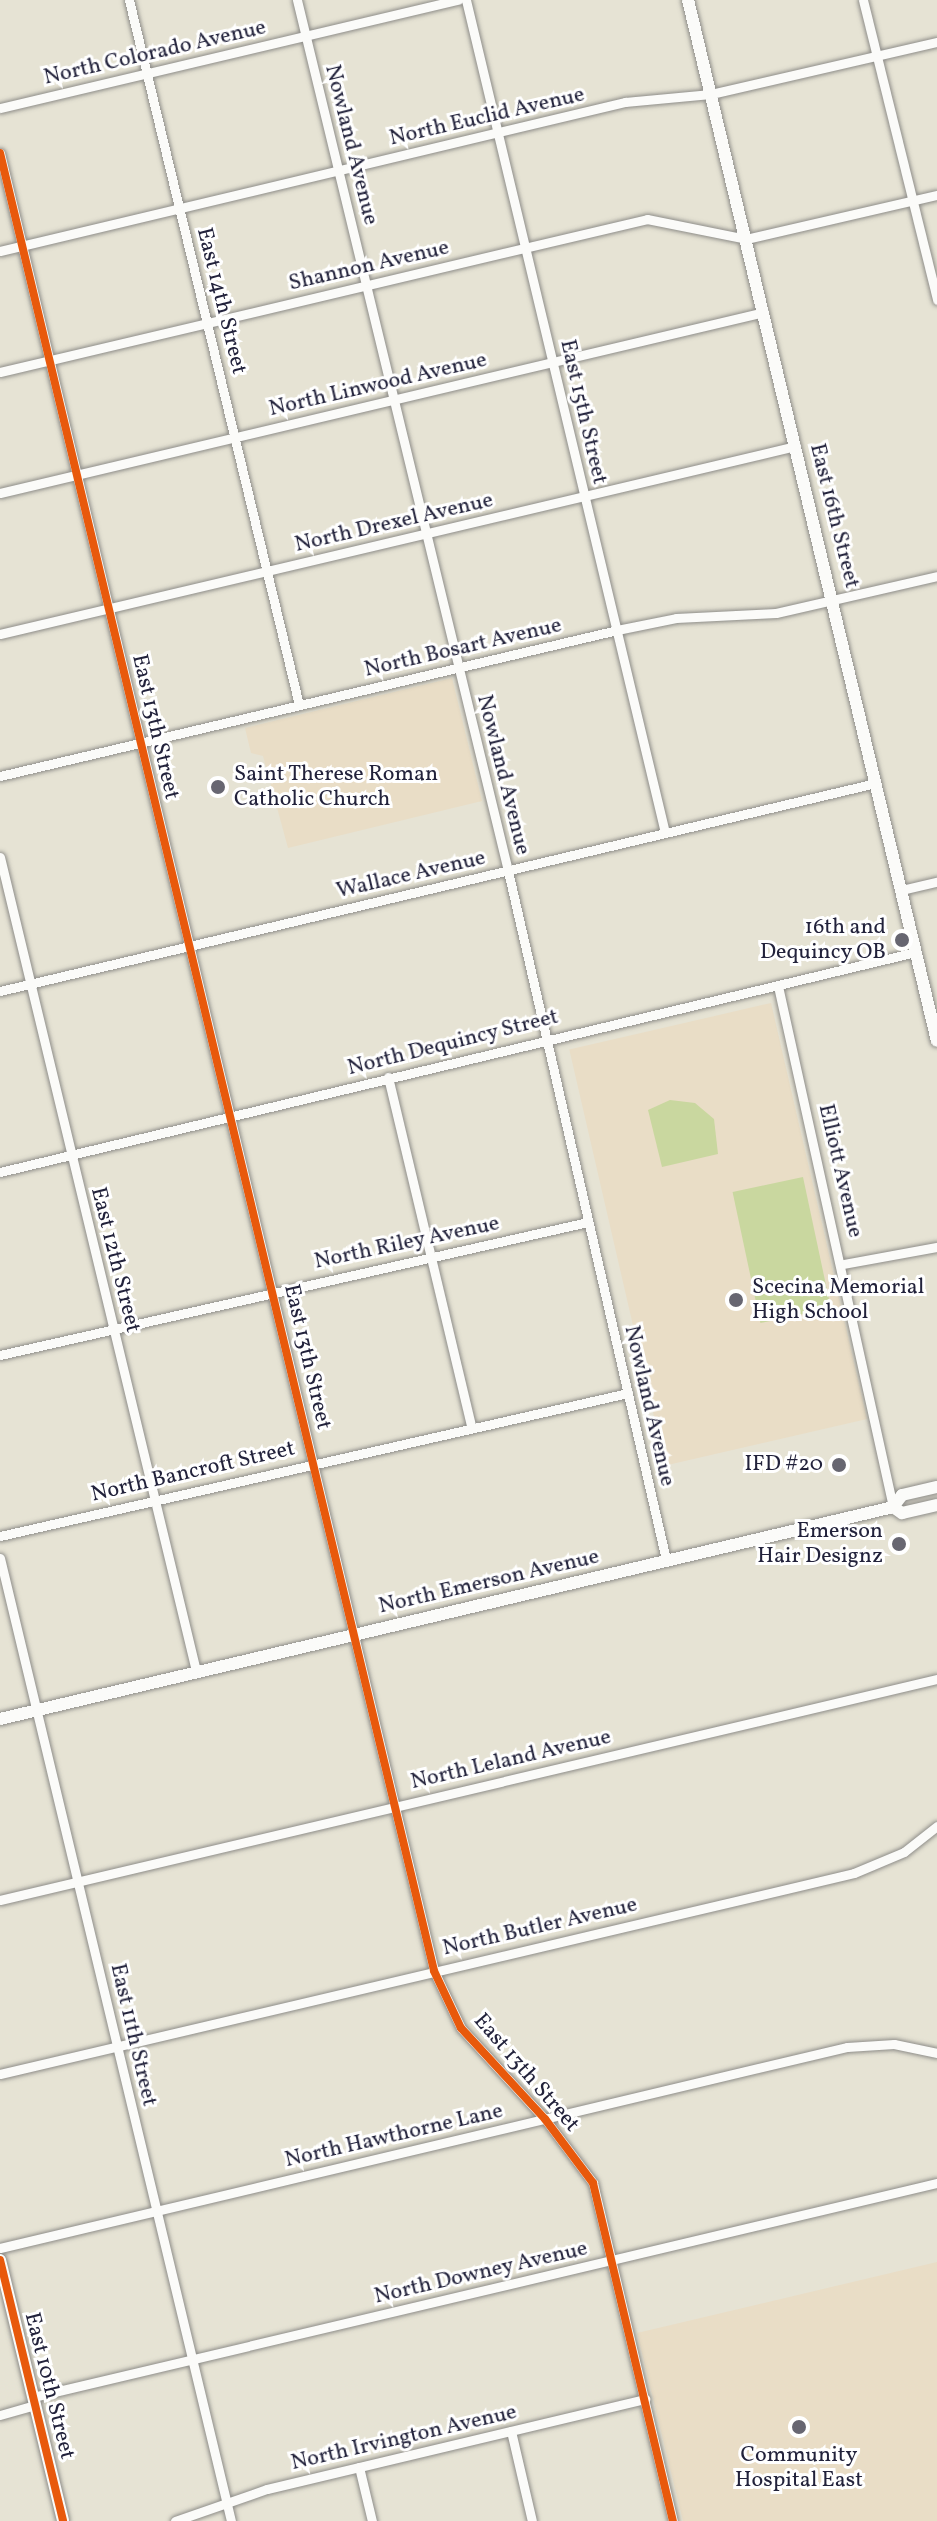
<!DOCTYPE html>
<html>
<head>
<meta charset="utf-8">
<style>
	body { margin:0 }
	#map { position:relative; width:937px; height:2521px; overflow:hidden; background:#e6e3d4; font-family:Vollkorn,serif }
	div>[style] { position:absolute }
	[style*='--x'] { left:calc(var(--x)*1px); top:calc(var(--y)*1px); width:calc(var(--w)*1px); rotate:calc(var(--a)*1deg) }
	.built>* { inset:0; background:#e9ddc6; transform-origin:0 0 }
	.green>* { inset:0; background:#c9d79f; transform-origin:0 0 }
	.roads { filter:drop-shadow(0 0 2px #8e8d89) drop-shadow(0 0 2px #8e8d89) }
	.minor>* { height:9px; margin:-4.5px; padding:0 4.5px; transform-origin:4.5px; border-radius:4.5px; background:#fbfbf9 }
	.major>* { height:12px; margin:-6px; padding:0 6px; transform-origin:6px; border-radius:6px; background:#fbfbf9 }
	.cycleway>* { height:8px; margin:-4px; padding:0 4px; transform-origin:4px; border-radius:4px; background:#e8590c }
	.dots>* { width:22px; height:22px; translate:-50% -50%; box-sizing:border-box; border:4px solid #fff; border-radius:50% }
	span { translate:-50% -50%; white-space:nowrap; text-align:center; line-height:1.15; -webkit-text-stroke:6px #fff; paint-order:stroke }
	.street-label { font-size:22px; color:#22223b }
	.poi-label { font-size:22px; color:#22223b }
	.left { translate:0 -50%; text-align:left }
	.right { translate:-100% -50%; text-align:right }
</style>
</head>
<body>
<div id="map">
	<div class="built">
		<div style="clip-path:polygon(452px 678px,482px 801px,288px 848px,263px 756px,251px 753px,245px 728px)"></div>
		<div style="left:771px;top:1003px;width:427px;height:207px;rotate:77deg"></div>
		<div style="clip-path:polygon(937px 2262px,937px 2521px,683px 2521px,637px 2333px)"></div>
	</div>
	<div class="green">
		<div style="clip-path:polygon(670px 1100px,695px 1103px,714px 1119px,718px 1154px,662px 1167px,648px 1110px)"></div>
		<div style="left:803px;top:1177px;width:134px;height:72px;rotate:78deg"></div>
	</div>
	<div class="roads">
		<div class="minor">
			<div style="--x:129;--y:0;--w:725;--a:76.44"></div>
			<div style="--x:297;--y:0;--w:896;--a:76.38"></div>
			<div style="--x:508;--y:871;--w:707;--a:77.08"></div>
			<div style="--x:466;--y:0;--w:856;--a:76.56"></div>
			<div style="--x:863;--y:0;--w:309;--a:76.1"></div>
			<div style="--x:0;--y:108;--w:471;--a:-13.3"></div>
			<div style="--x:0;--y:153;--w:1869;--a:76.57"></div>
			<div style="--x:434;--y:1971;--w:63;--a:64.7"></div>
			<div style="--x:461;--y:2028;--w:124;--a:47.3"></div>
			<div style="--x:545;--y:2119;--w:80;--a:53.1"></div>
			<div style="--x:593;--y:2183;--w:347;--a:76.7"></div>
			<div style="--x:0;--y:251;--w:643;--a:-13.41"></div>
			<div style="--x:625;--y:102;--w:86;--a:-5.3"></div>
			<div style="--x:711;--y:94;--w:232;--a:-13"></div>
			<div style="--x:0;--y:372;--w:665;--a:-13.3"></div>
			<div style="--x:647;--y:219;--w:101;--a:11.4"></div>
			<div style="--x:746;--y:239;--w:196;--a:-13"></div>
			<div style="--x:0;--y:493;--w:785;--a:-13.33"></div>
			<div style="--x:0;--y:634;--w:818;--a:-13.29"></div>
			<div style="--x:0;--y:776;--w:634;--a:-13.31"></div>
			<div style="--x:617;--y:630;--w:60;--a:-11.5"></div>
			<div style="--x:676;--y:618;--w:100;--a:-2.9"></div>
			<div style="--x:776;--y:613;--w:165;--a:-12.9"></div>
			<div style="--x:0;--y:857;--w:837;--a:76.46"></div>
			<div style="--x:901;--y:890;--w:37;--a:-13"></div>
			<div style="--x:778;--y:986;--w:534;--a:77.55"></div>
			<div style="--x:0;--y:991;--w:900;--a:-13.36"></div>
			<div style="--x:388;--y:1077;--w:358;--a:76.6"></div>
			<div style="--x:0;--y:1172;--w:942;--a:-13.51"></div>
			<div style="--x:843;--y:1264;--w:96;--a:-10.3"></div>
			<div style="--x:0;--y:1355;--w:603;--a:-12.75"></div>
			<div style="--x:0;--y:1536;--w:644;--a:-12.83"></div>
			<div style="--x:0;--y:1558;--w:990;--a:76.51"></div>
			<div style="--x:0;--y:1900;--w:963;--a:-13.27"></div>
			<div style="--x:0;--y:2074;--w:877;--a:-13.24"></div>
			<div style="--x:854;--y:1873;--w:54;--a:-22.8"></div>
			<div style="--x:904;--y:1852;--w:42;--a:-38.2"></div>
			<div style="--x:0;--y:2248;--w:871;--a:-13.35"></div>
			<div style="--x:847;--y:2047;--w:47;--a:-3.7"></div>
			<div style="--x:894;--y:2044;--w:44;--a:11.8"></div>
			<div style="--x:33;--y:2397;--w:929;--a:-13.32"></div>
			<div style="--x:0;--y:2415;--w:36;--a:-16"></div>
			<div style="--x:511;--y:2431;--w:92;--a:76.9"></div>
			<div style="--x:359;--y:2467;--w:56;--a:76.5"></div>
			<div style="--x:175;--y:2521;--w:97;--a:-19.2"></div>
			<div style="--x:267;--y:2489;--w:389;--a:-13.4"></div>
		</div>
		<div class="major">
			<div style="--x:688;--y:0;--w:1070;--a:76.55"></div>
			<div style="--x:893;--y:1507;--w:11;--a:34"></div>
			<div style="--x:902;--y:1513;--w:36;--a:-13"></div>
			<div style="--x:0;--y:1719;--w:918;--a:-13.35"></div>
			<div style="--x:893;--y:1507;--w:15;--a:-53"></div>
			<div style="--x:902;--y:1495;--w:36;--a:-13"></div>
			<div style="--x:0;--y:2260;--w:268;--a:76.4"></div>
		</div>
	</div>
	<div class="cycleway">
		<div style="--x:0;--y:153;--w:1869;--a:76.57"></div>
		<div style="--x:434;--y:1971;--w:63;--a:64.7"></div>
		<div style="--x:461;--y:2028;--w:124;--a:47.3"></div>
		<div style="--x:545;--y:2119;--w:80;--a:53.1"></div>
		<div style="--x:593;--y:2183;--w:347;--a:76.7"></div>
		<div style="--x:0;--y:2260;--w:268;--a:76.4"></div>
	</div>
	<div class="dots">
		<div style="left:218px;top:787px;background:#676671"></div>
		<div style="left:902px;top:940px;background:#676671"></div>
		<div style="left:736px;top:1300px;background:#676671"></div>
		<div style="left:839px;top:1465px;background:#676671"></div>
		<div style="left:899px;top:1544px;background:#676671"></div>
		<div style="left:799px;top:2427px;background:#676671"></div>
	</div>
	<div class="street-label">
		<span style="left:155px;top:53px;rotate:-13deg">North Colorado Avenue</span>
		<span style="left:487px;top:117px;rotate:-13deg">North Euclid Avenue</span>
		<span style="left:351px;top:145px;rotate:76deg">Nowland Avenue</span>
		<span style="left:369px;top:266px;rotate:-13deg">Shannon Avenue</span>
		<span style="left:221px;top:301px;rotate:76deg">East 14th Street</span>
		<span style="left:378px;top:385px;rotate:-13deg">North Linwood Avenue</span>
		<span style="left:583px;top:412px;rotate:77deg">East 15th Street</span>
		<span style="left:834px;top:516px;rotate:76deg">East 16th Street</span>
		<span style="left:394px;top:523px;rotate:-13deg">North Drexel Avenue</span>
		<span style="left:463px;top:648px;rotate:-13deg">North Bosart Avenue</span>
		<span style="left:155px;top:727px;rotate:77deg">East 13th Street</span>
		<span style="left:503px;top:775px;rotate:76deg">Nowland Avenue</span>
		<span style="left:411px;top:875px;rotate:-13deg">Wallace Avenue</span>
		<span style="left:453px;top:1043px;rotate:-14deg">North Dequincy Street</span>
		<span style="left:840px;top:1171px;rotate:77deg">Elliott Avenue</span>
		<span style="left:407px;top:1243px;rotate:-12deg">North Riley Avenue</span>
		<span style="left:115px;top:1260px;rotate:76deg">East 12th Street</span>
		<span style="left:307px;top:1357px;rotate:77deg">East 13th Street</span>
		<span style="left:649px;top:1406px;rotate:77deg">Nowland Avenue</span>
		<span style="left:193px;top:1472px;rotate:-13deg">North Bancroft Street</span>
		<span style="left:489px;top:1582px;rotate:-13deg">North Emerson Avenue</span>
		<span style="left:511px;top:1760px;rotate:-13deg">North Leland Avenue</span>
		<span style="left:540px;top:1927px;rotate:-13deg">North Butler Avenue</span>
		<span style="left:133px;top:2035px;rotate:77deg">East 11th Street</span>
		<span style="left:526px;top:2073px;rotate:49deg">East 13th Street</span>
		<span style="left:394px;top:2136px;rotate:-13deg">North Hawthorne Lane</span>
		<span style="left:481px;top:2273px;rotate:-13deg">North Downey Avenue</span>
		<span style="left:49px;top:2386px;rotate:76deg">East 10th Street</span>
		<span style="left:404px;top:2438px;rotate:-13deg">North Irvington Avenue</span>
	</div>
	<div class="poi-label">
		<span class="left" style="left:234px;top:787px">Saint Therese Roman<br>Catholic Church</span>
		<span class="right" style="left:886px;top:940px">16th and<br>Dequincy OB</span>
		<span class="left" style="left:752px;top:1300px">Scecina Memorial<br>High School</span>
		<span class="right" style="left:823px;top:1465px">IFD #20</span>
		<span class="right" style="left:883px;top:1544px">Emerson<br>Hair Designz</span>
		<span style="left:799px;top:2468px">Community<br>Hospital East</span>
	</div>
</div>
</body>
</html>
